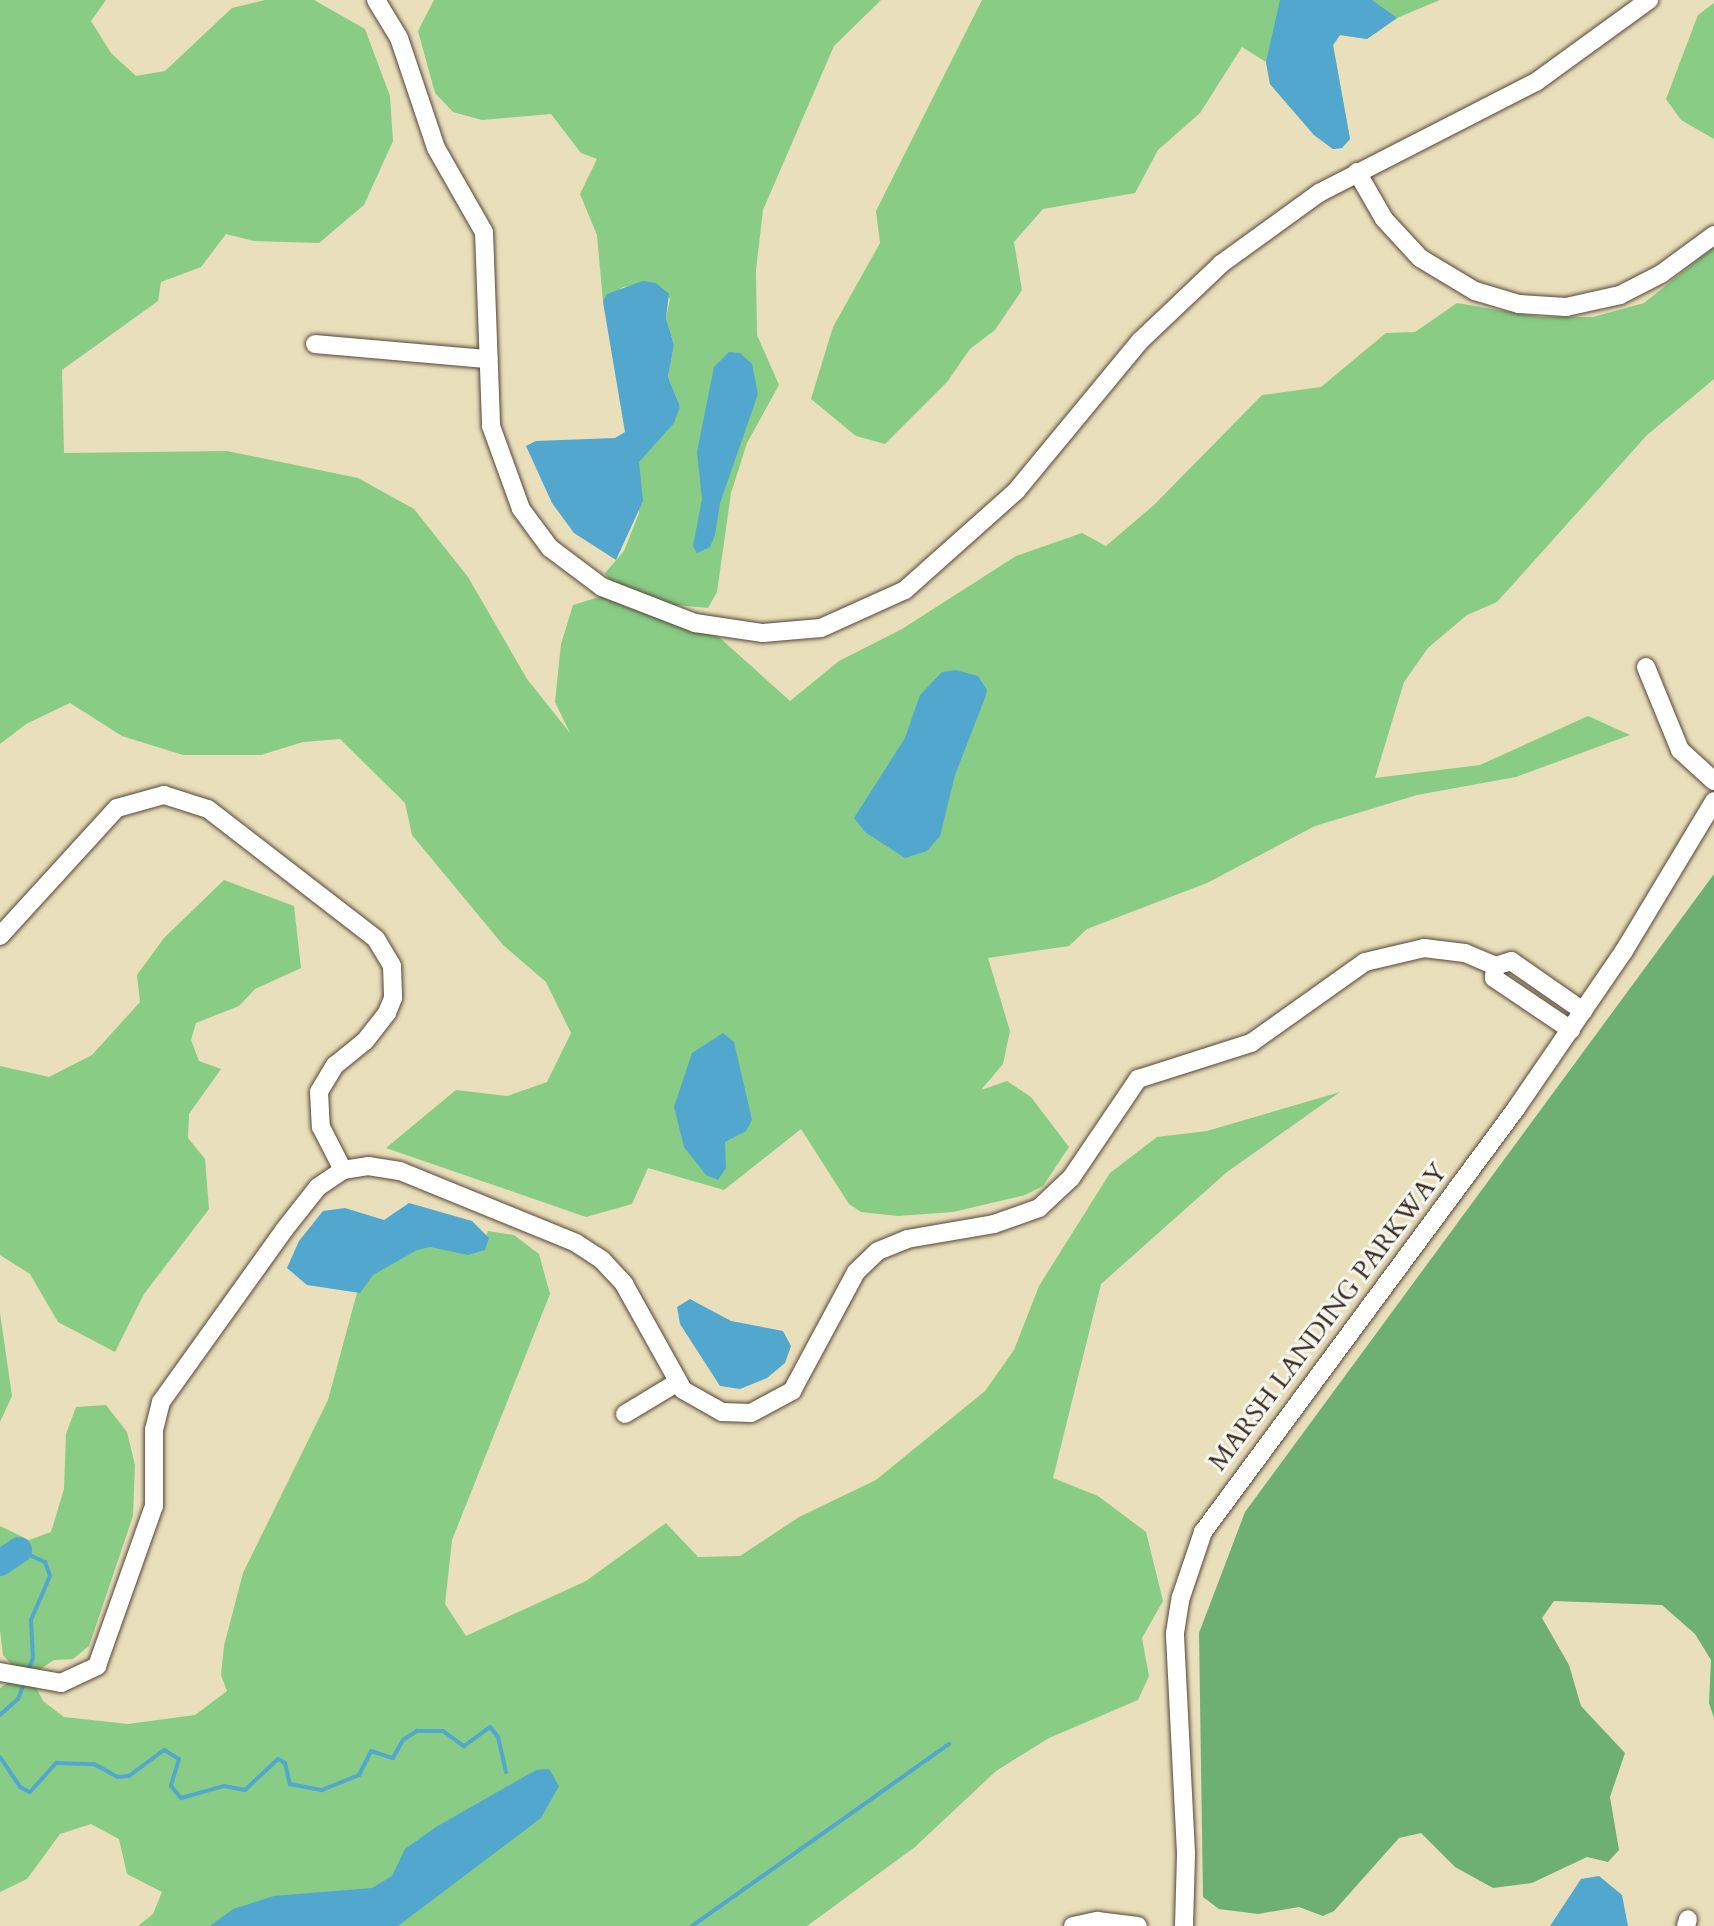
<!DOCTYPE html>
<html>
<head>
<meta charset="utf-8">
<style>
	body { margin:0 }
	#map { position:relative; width:1714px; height:1926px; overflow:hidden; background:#e9dfbb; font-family:Cardo,serif }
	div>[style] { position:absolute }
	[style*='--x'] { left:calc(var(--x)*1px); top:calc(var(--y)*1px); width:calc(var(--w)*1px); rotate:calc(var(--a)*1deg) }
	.green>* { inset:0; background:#88cc85 }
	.forest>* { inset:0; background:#6eb072 }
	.water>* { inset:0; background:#52a7ce }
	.stream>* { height:4px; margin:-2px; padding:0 2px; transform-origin:2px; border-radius:2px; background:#52a7ce }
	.river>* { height:26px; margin:-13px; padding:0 13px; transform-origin:13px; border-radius:13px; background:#52a7ce }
	.roads { filter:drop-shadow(0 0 2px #554536) drop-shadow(0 0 2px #554536) }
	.minor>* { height:18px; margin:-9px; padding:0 9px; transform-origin:9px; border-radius:9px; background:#fff }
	span { translate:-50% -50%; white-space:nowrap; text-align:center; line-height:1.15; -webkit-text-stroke:6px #f6f6f2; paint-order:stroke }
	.street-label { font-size:26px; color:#3b2a1e }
</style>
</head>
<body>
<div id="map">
	<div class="green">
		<div style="clip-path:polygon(0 0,106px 0,91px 21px,111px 53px,136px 76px,165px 71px,232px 8px,265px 0,314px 0,365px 29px,390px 96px,393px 141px,364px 205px,319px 243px,254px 241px,226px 234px,201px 267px,161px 282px,158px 301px,62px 370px,64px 453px,227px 451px,358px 478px,414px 509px,468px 577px,527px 679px,570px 733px,555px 702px,561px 644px,573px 605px,602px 596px,720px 638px,790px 701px,839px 661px,902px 629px,1016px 556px,1082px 533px,1106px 546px,1154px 505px,1262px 395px,1321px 387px,1386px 333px,1415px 332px,1457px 303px,1539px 317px,1593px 317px,1644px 303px,1714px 247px,1714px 379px,1647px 435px,1497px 602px,1467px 615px,1428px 648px,1404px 682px,1375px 778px,1480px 765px,1588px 716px,1630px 735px,1516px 777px,1417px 795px,1315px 826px,1207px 883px,1087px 929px,1069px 946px,988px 958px,1010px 1031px,1003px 1064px,981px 1090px,1007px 1081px,1031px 1097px,1069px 1147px,1043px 1186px,1025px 1195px,953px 1212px,898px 1216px,861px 1212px,849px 1204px,801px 1129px,724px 1190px,648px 1168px,632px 1204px,586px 1217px,386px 1148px,456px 1090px,507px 1096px,547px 1082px,571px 1033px,546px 982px,503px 945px,412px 835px,405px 803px,340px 739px,303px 742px,261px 755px,183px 755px,122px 736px,70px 703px,26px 724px,0 744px)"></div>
		<div style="clip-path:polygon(434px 0,881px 0,834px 46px,763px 210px,756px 270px,757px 335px,779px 385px,747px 443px,731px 493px,717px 592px,708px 608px,666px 604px,612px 583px,605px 573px,624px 551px,639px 513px,639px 462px,680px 406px,668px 377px,674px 345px,666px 318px,670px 299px,656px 283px,623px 287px,603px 302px,597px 235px,580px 194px,597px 159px,581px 153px,551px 114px,482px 120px,453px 112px,435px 93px,418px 31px)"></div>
		<div style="clip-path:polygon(982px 0,1440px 0,1397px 18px,1367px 39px,1340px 35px,1333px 45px,1350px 139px,1342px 148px,1333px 149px,1314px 135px,1270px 84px,1266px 62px,1242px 47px,1200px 113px,1158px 150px,1135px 193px,1043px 209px,1014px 242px,1022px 290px,995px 330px,970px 349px,947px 382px,885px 444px,856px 436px,811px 399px,833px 327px,880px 243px,876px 211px)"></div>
		<div style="clip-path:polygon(1714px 3px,1714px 139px,1681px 120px,1666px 99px,1698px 15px)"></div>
		<div style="clip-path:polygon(224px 880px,294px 906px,301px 968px,255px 989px,239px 1006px,196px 1023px,191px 1040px,199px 1061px,221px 1069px,189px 1114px,188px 1138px,205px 1159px,209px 1209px,144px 1294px,115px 1352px,58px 1322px,30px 1274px,0 1255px,0 1066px,49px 1077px,92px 1055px,140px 1002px,137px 975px,164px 938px)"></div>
		<div style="clip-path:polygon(1340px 1092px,1227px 1172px,1101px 1284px,1053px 1478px,1098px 1496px,1146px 1532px,1163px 1601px,1142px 1638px,1149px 1676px,1138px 1700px,1049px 1738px,996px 1771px,915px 1847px,807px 1926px,138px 1926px,153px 1914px,162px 1892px,127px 1874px,119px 1839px,91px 1824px,60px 1834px,27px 1879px,0 1892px,0 1688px,11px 1681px,35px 1685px,43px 1701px,64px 1717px,128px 1724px,195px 1715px,227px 1691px,221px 1675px,224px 1646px,243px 1573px,328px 1400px,358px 1289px,376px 1267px,430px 1243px,481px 1248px,488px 1231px,514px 1235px,539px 1254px,550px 1294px,452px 1540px,445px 1604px,466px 1636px,586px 1581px,666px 1523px,698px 1557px,740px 1556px,799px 1517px,876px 1480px,985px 1391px,1014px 1350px,1039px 1286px,1110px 1173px,1157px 1137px,1207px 1131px)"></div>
		<div style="clip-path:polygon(0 1313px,12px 1396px,0 1422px)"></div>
		<div style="clip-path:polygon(106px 1405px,127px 1432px,135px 1465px,133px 1516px,89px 1646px,73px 1659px,54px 1660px,39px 1670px,12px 1665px,3px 1655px,0 1630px,0 1526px,29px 1540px,51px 1532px,64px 1489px,66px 1434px,76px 1407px)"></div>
	</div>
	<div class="forest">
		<div style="clip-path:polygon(1714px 874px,1714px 1718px,1709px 1703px,1711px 1660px,1695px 1634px,1662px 1605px,1554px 1601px,1542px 1618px,1569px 1665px,1581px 1706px,1625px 1753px,1610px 1797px,1619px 1850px,1608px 1862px,1587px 1857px,1532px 1883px,1493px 1888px,1455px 1867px,1421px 1833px,1399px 1838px,1334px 1911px,1323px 1916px,1299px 1907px,1258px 1914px,1219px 1909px,1203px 1897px,1199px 1633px,1245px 1512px)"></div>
	</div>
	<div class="water">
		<div style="clip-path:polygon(1280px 0,1372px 0,1397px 18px,1367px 39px,1340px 35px,1333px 45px,1350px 139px,1342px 148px,1333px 149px,1314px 135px,1270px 84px,1266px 62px)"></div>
		<div style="clip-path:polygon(643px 281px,656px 283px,669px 294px,666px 318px,674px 345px,668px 377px,680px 406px,674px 423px,639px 462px,643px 501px,616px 560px,574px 533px,552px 503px,526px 446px,536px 441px,615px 438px,625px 432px,603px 302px,607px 294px)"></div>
		<div style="clip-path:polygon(729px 352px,740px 353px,752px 364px,758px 394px,720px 503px,715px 535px,710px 547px,697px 553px,693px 546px,702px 499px,697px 452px,714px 367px)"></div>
		<div style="clip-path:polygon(956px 670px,978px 676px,987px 690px,985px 698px,955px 775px,940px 836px,927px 851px,905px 858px,865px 832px,854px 818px,905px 738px,920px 695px,942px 672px)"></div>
		<div style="clip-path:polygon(723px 1033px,734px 1042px,752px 1120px,746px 1131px,725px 1142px,726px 1168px,718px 1180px,706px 1175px,684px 1147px,674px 1107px,692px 1053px)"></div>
		<div style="clip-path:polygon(409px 1203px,472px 1221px,489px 1238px,485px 1250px,468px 1255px,430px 1247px,417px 1250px,373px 1275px,360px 1293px,307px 1285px,287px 1268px,299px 1241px,323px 1211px,345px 1208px,384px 1220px)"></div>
		<div style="clip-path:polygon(690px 1299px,731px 1321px,783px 1331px,791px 1346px,785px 1363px,767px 1378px,740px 1389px,720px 1386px,680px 1324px,677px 1307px)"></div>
		<div style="clip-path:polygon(549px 1769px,559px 1786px,541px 1818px,398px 1926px,210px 1926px,233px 1909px,274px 1896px,372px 1888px,392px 1876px,405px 1849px,436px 1827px,536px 1770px)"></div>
		<div style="clip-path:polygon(1599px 1876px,1622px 1895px,1628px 1926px,1550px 1926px,1581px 1879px)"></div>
	</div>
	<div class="stream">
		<div style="--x:19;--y:1550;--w:29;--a:25"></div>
		<div style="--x:45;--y:1562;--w:15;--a:70"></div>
		<div style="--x:50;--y:1576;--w:48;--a:113.4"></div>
		<div style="--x:31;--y:1620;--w:38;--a:87"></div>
		<div style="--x:33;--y:1658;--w:14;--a:111"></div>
		<div style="--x:0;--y:1715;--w:24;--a:-42"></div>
		<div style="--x:18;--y:1699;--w:17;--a:-69"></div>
		<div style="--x:0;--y:1757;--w:36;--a:56"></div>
		<div style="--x:20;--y:1787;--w:11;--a:27"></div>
		<div style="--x:30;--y:1792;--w:39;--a:-48"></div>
		<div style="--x:56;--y:1763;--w:38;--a:2"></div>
		<div style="--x:94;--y:1764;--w:26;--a:29"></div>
		<div style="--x:117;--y:1777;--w:12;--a:-5"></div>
		<div style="--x:129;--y:1776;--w:44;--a:-36.6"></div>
		<div style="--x:164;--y:1750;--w:17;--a:31"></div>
		<div style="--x:179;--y:1759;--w:28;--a:107"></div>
		<div style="--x:171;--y:1786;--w:16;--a:50"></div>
		<div style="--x:181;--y:1798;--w:45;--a:-15.6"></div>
		<div style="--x:224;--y:1786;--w:21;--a:11"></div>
		<div style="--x:245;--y:1790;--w:45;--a:-43.2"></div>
		<div style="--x:278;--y:1759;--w:8;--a:30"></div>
		<div style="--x:285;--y:1763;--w:22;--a:77"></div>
		<div style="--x:290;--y:1784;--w:33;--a:11"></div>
		<div style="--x:322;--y:1790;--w:40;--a:-22"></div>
		<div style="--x:359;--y:1775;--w:27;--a:-63"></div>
		<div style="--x:371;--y:1751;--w:23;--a:18"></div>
		<div style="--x:393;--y:1758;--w:21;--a:-61"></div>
		<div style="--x:403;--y:1740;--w:17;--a:-33"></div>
		<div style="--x:417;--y:1731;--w:26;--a:0"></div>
		<div style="--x:443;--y:1731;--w:26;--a:36"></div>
		<div style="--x:464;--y:1746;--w:32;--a:-36"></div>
		<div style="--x:490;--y:1727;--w:13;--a:51"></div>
		<div style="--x:498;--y:1737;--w:36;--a:77"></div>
		<div style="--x:692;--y:1926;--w:315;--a:-35.3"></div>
	</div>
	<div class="river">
		<div style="--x:0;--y:1563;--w:23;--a:-34"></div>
	</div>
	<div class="roads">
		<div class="minor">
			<div style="--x:376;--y:0;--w:44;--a:58.8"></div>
			<div style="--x:399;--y:38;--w:116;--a:71.4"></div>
			<div style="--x:436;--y:148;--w:97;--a:60.3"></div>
			<div style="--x:484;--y:232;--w:194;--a:87.9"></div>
			<div style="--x:491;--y:426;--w:88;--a:70.1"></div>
			<div style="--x:521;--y:509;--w:49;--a:53.4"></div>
			<div style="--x:550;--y:548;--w:65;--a:36.9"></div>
			<div style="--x:602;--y:587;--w:100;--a:21.2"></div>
			<div style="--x:695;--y:623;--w:69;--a:8.4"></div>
			<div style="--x:763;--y:633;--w:58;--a:-4.9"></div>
			<div style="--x:821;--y:628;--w:92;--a:-24.3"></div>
			<div style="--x:905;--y:590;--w:149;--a:-41.7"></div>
			<div style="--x:1016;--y:491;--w:195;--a:-50.4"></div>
			<div style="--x:1140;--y:341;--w:112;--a:-43.5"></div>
			<div style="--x:1221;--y:264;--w:121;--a:-35.9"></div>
			<div style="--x:1319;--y:193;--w:244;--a:-27.1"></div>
			<div style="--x:1536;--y:82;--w:140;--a:-36"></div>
			<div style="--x:1357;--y:172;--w:54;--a:60.1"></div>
			<div style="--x:1384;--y:219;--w:53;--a:47.3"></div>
			<div style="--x:1420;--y:258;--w:64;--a:31"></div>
			<div style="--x:1475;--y:291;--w:46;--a:16.5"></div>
			<div style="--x:1519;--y:304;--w:47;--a:3.7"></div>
			<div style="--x:1566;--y:307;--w:55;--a:-12.5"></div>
			<div style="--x:1620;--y:295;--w:46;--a:-27.1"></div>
			<div style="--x:1661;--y:274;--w:66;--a:-36.3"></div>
			<div style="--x:315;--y:344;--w:174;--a:5"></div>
			<div style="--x:1646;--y:667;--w:90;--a:67.7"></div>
			<div style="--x:1680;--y:750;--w:46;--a:42.4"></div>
			<div style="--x:0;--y:936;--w:173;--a:-47.6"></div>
			<div style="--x:117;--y:808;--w:49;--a:-15.5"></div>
			<div style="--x:164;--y:795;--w:46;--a:17.7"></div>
			<div style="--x:208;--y:809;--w:212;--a:37.7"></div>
			<div style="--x:376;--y:939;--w:31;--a:59"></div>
			<div style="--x:392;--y:966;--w:32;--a:88"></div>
			<div style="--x:393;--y:998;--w:16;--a:112"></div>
			<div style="--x:387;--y:1013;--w:36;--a:128"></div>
			<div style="--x:365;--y:1041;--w:38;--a:141"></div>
			<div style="--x:335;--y:1065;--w:31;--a:121"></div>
			<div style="--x:319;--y:1092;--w:35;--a:87"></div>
			<div style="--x:321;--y:1127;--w:48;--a:62.9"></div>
			<div style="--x:1495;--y:966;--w:12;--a:95"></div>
			<div style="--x:1494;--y:978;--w:93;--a:34"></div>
			<div style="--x:625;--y:1414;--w:62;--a:-31.1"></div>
			<div style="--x:0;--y:1672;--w:62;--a:10.2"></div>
			<div style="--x:61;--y:1683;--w:40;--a:-25"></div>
			<div style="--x:97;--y:1666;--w:170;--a:-70.4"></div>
			<div style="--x:154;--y:1506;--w:76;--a:-90"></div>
			<div style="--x:154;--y:1430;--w:29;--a:-76"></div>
			<div style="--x:161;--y:1402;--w:211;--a:-54.4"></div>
			<div style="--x:284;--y:1230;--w:55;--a:-51.7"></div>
			<div style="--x:318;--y:1187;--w:30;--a:-34"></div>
			<div style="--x:343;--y:1170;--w:25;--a:-9"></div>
			<div style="--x:368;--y:1166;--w:32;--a:9"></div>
			<div style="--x:400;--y:1171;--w:190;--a:22.2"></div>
			<div style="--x:576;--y:1243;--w:31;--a:33"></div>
			<div style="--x:602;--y:1260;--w:33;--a:47"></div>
			<div style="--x:624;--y:1284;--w:121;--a:60.9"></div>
			<div style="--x:683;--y:1390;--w:45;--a:29.4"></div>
			<div style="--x:722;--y:1412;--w:29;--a:2"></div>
			<div style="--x:751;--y:1413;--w:47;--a:-28.2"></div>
			<div style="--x:792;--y:1391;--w:135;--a:-61.7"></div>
			<div style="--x:856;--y:1272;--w:30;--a:-44"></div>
			<div style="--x:878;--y:1251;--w:31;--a:-22"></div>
			<div style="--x:907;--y:1239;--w:88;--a:-9.8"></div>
			<div style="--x:994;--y:1224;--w:48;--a:-19.6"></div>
			<div style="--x:1039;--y:1208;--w:44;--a:-43.2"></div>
			<div style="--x:1071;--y:1178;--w:120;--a:-55.9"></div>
			<div style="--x:1138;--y:1079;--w:119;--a:-17.7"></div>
			<div style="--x:1251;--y:1043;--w:140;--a:-35.4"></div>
			<div style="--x:1365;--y:962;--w:61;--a:-13.3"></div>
			<div style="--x:1424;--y:948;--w:41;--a:7"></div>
			<div style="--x:1465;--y:953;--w:33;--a:23"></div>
			<div style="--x:1495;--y:966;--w:17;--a:-17"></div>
			<div style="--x:1511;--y:961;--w:88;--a:34.8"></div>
			<div style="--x:1073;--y:1926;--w:25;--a:-12"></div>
			<div style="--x:1097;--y:1921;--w:41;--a:7"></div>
			<div style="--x:1184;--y:1926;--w:73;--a:-88.4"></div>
			<div style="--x:1186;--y:1853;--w:220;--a:-92.9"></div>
			<div style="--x:1175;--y:1633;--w:36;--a:-81"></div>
			<div style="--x:1181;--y:1597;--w:69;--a:-71.3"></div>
			<div style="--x:1203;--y:1532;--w:525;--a:-53.52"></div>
			<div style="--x:1515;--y:1110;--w:193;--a:-55.6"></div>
			<div style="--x:1624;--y:951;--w:175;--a:-59"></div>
			<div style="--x:1686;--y:1926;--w:7;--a:-74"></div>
		</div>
	</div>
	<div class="street-label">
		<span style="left:1328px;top:1317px;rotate:-53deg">MARSH LANDING PARKWAY</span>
	</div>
</div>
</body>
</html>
